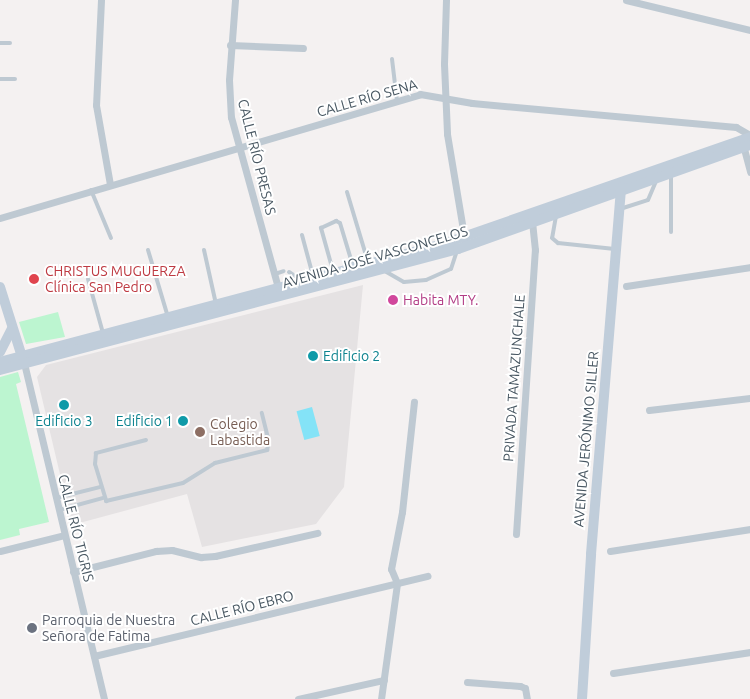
<!DOCTYPE html>
<html>
<head>
<meta charset="utf-8">
<style>
	body { margin:0 }
	#map { position:relative; width:750px; height:699px; overflow:hidden; background:#f4f1f1; font-family:Ubuntu,sans-serif }
	div>[style] { position:absolute }
	[style*='--x'] { left:calc(var(--x)*1px); top:calc(var(--y)*1px); width:calc(var(--w)*1px); rotate:calc(var(--a)*1deg) }
	.education>* { inset:0; background:#e5e2e3 }
	.green>* { inset:0; background:#bcf5d0 }
	.water>* { inset:0; background:#84e3f7; transform-origin:0 0 }
	.lane>* { height:4px; margin:-2px; padding:0 2px; transform-origin:2px; border-radius:2px; background:#bec9d2 }
	.street>* { height:7px; margin:-3.5px; padding:0 3.5px; transform-origin:3.5px; border-radius:3.5px; background:#bec9d2 }
	.secondary>* { height:10px; margin:-5px; padding:0 5px; transform-origin:5px; border-radius:5px; background:#c0cdda }
	.dots>* { width:14px; height:14px; translate:-50% -50%; box-sizing:border-box; border:2px solid #fff; border-radius:50% }
	span { translate:-50% -50%; white-space:nowrap; text-align:center; line-height:1.15; -webkit-text-stroke:4px #fff; paint-order:stroke }
	.street-label { font-size:14px; color:#475661 }
	.health-label { font-size:14px; color:#be3a42 }
	.left { translate:0 -50%; text-align:left }
	.hotel-label { font-size:14px; color:#b23c85 }
	.culture-label { font-size:14px; color:#0d838f }
	.right { translate:-100% -50%; text-align:right }
	.education-label { font-size:14px; color:#785e54 }
	.worship-label { font-size:14px; color:#5b616d }
</style>
</head>
<body>
<div id="map">
	<div class="education">
		<div style="clip-path:polygon(363px 285px,344px 487px,316px 524px,202px 547px,187px 494px,72px 525px,37px 377px,46px 365px)"></div>
	</div>
	<div class="green">
		<div style="clip-path:polygon(58px 312px,65px 337px,26px 344px,19px 322px)"></div>
		<div style="clip-path:polygon(18px 372px,21px 382px,16px 384px,49px 522px,19px 529px,20px 535px,0 540px,0 377px)"></div>
	</div>
	<div class="water">
		<div style="left:312px;top:407px;width:30px;height:16px;rotate:75deg"></div>
	</div>
	<div class="lane">
		<div style="--x:0;--y:43;--w:10;--a:0"></div>
		<div style="--x:392;--y:59;--w:42;--a:83.2"></div>
		<div style="--x:0;--y:79;--w:15;--a:0"></div>
		<div style="--x:671;--y:175;--w:57;--a:90"></div>
		<div style="--x:91;--y:190;--w:52;--a:67.4"></div>
		<div style="--x:347;--y:192;--w:73;--a:73.3"></div>
		<div style="--x:620;--y:209;--w:29;--a:-18"></div>
		<div style="--x:648;--y:200;--w:21;--a:-67"></div>
		<div style="--x:556;--y:216;--w:22;--a:100"></div>
		<div style="--x:552;--y:238;--w:8;--a:40"></div>
		<div style="--x:558;--y:243;--w:57;--a:6"></div>
		<div style="--x:302;--y:235;--w:42;--a:75"></div>
		<div style="--x:148;--y:250;--w:70;--a:73.4"></div>
		<div style="--x:204;--y:250;--w:55;--a:77.5"></div>
		<div style="--x:383;--y:270;--w:24;--a:30"></div>
		<div style="--x:404;--y:282;--w:22;--a:-5"></div>
		<div style="--x:426;--y:280;--w:27;--a:-24"></div>
		<div style="--x:451;--y:269;--w:19;--a:-72"></div>
		<div style="--x:333;--y:271;--w:45;--a:-105.6"></div>
		<div style="--x:321;--y:228;--w:17;--a:-25"></div>
		<div style="--x:336;--y:221;--w:4;--a:27"></div>
		<div style="--x:340;--y:223;--w:45;--a:73.2"></div>
		<div style="--x:289;--y:272;--w:14;--a:34"></div>
		<div style="--x:275;--y:274;--w:9;--a:-18"></div>
		<div style="--x:88;--y:279;--w:56;--a:74.5"></div>
		<div style="--x:146;--y:440;--w:52;--a:165.4"></div>
		<div style="--x:96;--y:453;--w:11;--a:95"></div>
		<div style="--x:95;--y:464;--w:39;--a:73"></div>
		<div style="--x:106;--y:501;--w:79;--a:-13.2"></div>
		<div style="--x:183;--y:483;--w:38;--a:-32"></div>
		<div style="--x:215;--y:463;--w:54;--a:-14"></div>
		<div style="--x:267;--y:450;--w:8;--a:-76"></div>
		<div style="--x:269;--y:442;--w:30;--a:-104"></div>
		<div style="--x:56;--y:498;--w:45;--a:-14"></div>
		<div style="--x:59;--y:510;--w:46;--a:-15.3"></div>
	</div>
	<div class="street">
		<div style="--x:101;--y:0;--w:105;--a:92.7"></div>
		<div style="--x:96;--y:105;--w:80;--a:80"></div>
		<div style="--x:235;--y:0;--w:80;--a:94.3"></div>
		<div style="--x:229;--y:80;--w:37;--a:87"></div>
		<div style="--x:231;--y:117;--w:177;--a:74.6"></div>
		<div style="--x:446;--y:0;--w:64;--a:91.8"></div>
		<div style="--x:444;--y:64;--w:70;--a:87.5"></div>
		<div style="--x:447;--y:134;--w:109;--a:80.5"></div>
		<div style="--x:626;--y:0;--w:128;--a:13.6"></div>
		<div style="--x:230;--y:45;--w:73;--a:2.4"></div>
		<div style="--x:743;--y:145;--w:28;--a:75"></div>
		<div style="--x:0;--y:218;--w:438;--a:-16.4"></div>
		<div style="--x:420;--y:94;--w:53;--a:9.8"></div>
		<div style="--x:472;--y:103;--w:265;--a:5.2"></div>
		<div style="--x:736;--y:127;--w:16;--a:30"></div>
		<div style="--x:626;--y:286;--w:125;--a:-8.7"></div>
		<div style="--x:24;--y:363;--w:345;--a:76.6"></div>
		<div style="--x:649;--y:410;--w:102;--a:-6.8"></div>
		<div style="--x:516;--y:534;--w:285;--a:-86.2"></div>
		<div style="--x:535;--y:250;--w:30;--a:-96"></div>
		<div style="--x:0;--y:551;--w:66;--a:-14"></div>
		<div style="--x:610;--y:551;--w:142;--a:-8.9"></div>
		<div style="--x:73;--y:572;--w:86;--a:-14.2"></div>
		<div style="--x:156;--y:551;--w:16;--a:-4"></div>
		<div style="--x:172;--y:550;--w:30;--a:14"></div>
		<div style="--x:201;--y:557;--w:14;--a:-4"></div>
		<div style="--x:215;--y:556;--w:105;--a:-12.7"></div>
		<div style="--x:397;--y:583;--w:15;--a:-113"></div>
		<div style="--x:391;--y:569;--w:58;--a:-79.1"></div>
		<div style="--x:402;--y:512;--w:111;--a:-83.8"></div>
		<div style="--x:94;--y:656;--w:343;--a:-13.5"></div>
		<div style="--x:613;--y:673;--w:139;--a:-8.7"></div>
		<div style="--x:467;--y:682;--w:53;--a:4.3"></div>
		<div style="--x:520;--y:686;--w:5;--a:22"></div>
		<div style="--x:525;--y:688;--w:11;--a:80"></div>
		<div style="--x:298;--y:699;--w:88;--a:-12.5"></div>
		<div style="--x:381;--y:699;--w:117;--a:-82.1"></div>
	</div>
	<div class="secondary">
		<div style="--x:0;--y:287;--w:77;--a:72.5"></div>
		<div style="--x:0;--y:352;--w:27;--a:-63"></div>
		<div style="--x:0;--y:362;--w:462;--a:-14.9"></div>
		<div style="--x:446;--y:243;--w:322;--a:-19.2"></div>
		<div style="--x:0;--y:370;--w:474;--a:-14.8"></div>
		<div style="--x:458;--y:249;--w:310;--a:-19.6"></div>
		<div style="--x:582;--y:699;--w:145;--a:-86.4"></div>
		<div style="--x:591;--y:554;--w:368;--a:-85.3"></div>
	</div>
	<div class="dots">
		<div style="left:34px;top:279px;background:#e0444e"></div>
		<div style="left:393px;top:300px;background:#d1479c"></div>
		<div style="left:313px;top:356px;background:#0f9aa8"></div>
		<div style="left:64px;top:405px;background:#0f9aa8"></div>
		<div style="left:183px;top:421px;background:#0f9aa8"></div>
		<div style="left:200px;top:432px;background:#8d6e63"></div>
		<div style="left:32px;top:628px;background:#6b7280"></div>
	</div>
	<div class="street-label">
		<span style="left:367px;top:98px;rotate:-16deg">CALLE RÍO SENA</span>
		<span style="left:257px;top:157px;rotate:76deg">CALLE RÍO PRESAS</span>
		<span style="left:375px;top:257px;rotate:-16deg">AVENIDA JOSÉ VASCONCELOS</span>
		<span style="left:514px;top:378px;rotate:-86deg">PRIVADA TAMAZUNCHALE</span>
		<span style="left:586px;top:439px;rotate:-85deg">AVENIDA JERÓNIMO SILLER</span>
		<span style="left:76px;top:528px;rotate:76deg">CALLE RÍO TIGRIS</span>
		<span style="left:242px;top:608px;rotate:-14deg">CALLE RÍO EBRO</span>
	</div>
	<div class="health-label">
		<span class="left" style="left:45px;top:279px">CHRISTUS MUGUERZA<br>Clínica San Pedro</span>
	</div>
	<div class="hotel-label">
		<span class="left" style="left:403px;top:300px">Habita MTY.</span>
	</div>
	<div class="culture-label">
		<span class="left" style="left:323px;top:356px">Edificio 2</span>
		<span style="left:64px;top:421px">Edificio 3</span>
		<span class="right" style="left:173px;top:421px">Edificio 1</span>
	</div>
	<div class="education-label">
		<span class="left" style="left:210px;top:432px">Colegio<br>Labastida</span>
	</div>
	<div class="worship-label">
		<span class="left" style="left:42px;top:628px">Parroquia de Nuestra<br>Señora de Fatima</span>
	</div>
</div>
</body>
</html>
